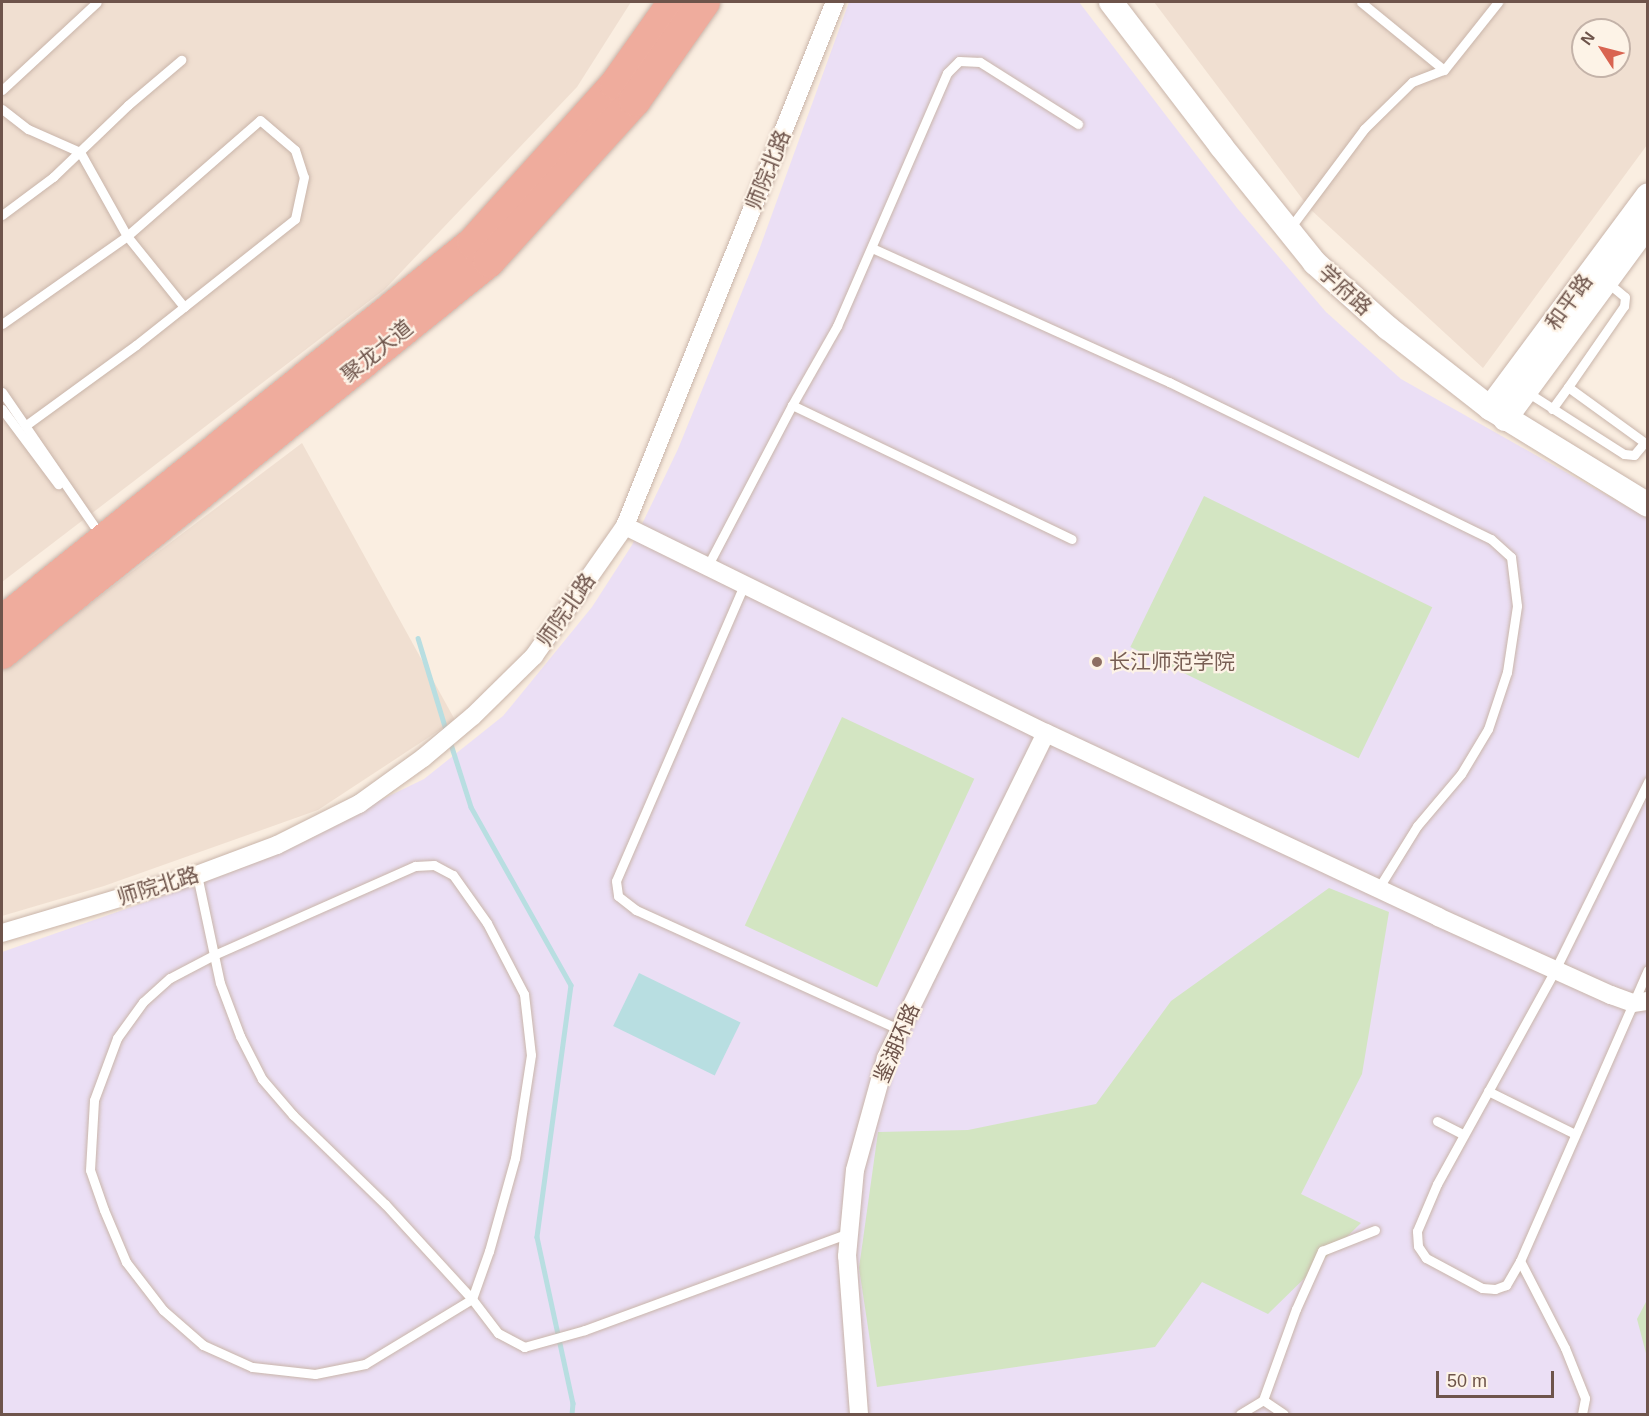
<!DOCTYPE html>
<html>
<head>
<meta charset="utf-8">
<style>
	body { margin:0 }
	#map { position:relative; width:1649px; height:1416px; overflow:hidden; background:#faeee1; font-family:Arial,"Noto Sans SC",sans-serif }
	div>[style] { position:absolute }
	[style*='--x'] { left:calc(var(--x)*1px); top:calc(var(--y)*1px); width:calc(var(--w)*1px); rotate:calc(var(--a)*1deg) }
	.residential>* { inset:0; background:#f0dfd1 }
	.education>* { inset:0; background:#ebdff5 }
	.green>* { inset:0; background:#d3e5c2; transform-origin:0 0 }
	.water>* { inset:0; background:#b8dee1; transform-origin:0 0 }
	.stream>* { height:4.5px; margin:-2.25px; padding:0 2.25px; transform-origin:2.25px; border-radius:2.25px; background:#b8dee1 }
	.roads { filter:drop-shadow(0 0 2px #c9b5aa) drop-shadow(0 0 2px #c9b5aa) }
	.lane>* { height:9px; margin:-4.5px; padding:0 4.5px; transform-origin:4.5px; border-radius:4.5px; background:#fff }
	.street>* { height:18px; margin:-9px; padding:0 9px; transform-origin:9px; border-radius:9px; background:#fff }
	.secondary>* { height:24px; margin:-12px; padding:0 12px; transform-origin:12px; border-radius:12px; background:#fff }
	.highway>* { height:32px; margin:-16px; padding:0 16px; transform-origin:16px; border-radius:16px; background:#efac9d }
	.dots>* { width:16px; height:16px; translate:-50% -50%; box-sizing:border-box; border:3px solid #fdf3e7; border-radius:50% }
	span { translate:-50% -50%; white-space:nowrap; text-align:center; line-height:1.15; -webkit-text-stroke:4.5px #fdf3e7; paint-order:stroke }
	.street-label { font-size:21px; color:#6e544b }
	.education-label { font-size:21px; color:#785e54 }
	.left { translate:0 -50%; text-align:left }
	.frame { position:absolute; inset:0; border:3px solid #6e544b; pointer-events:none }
	.north { position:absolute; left:1571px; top:18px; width:60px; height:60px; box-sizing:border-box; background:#fdf3e7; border:2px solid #c4b3a9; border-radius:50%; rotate:306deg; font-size:16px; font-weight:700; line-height:24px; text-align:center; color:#6e544b }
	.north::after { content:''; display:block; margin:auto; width:21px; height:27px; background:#d96451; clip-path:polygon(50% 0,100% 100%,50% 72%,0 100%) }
	.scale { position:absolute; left:1436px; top:1371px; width:118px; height:27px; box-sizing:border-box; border:3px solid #6e544b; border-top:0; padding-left:8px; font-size:18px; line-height:21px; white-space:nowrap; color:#6e544b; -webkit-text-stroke:4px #fdf3e7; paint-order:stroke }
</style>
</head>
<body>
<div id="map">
	<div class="residential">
		<div style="clip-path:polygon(2px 2px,631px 2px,577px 87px,385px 289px,2px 582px)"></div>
		<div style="clip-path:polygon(evenodd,1154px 2px,1647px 2px,1647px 145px,1483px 368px,1310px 209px,1154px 2px,1583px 30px,1619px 30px,1619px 66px,1583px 66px,1583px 30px)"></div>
		<div style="clip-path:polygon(302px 443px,455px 720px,318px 810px,104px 886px,2px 916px,2px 670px)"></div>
	</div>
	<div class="education">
		<div style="clip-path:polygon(849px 2px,1079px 2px,1237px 208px,1326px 312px,1401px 379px,1647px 518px,1647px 1414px,2px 1414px,2px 952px,232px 872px,424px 779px,503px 716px,592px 607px,632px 545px,678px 449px,759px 250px)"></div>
	</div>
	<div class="green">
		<div style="left:1204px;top:496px;width:254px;height:168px;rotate:26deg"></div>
		<div style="left:842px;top:717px;width:146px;height:230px;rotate:25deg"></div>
		<div style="clip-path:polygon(1329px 888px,1389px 912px,1362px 1074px,1301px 1194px,1361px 1223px,1268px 1314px,1202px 1282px,1155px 1347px,877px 1387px,859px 1268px,878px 1132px,968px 1130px,1096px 1104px,1171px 1001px)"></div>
		<div style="clip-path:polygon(1647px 1300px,1647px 1357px,1637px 1319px)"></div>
	</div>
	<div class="water">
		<div style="left:639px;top:973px;width:113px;height:59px;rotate:26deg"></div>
	</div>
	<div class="stream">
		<div style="--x:418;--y:638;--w:99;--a:73"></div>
		<div style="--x:450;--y:741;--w:69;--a:72.3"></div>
		<div style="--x:471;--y:807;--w:204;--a:60.7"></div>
		<div style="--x:571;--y:985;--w:254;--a:97.7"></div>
		<div style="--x:537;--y:1237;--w:170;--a:77.8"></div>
		<div style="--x:573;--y:1403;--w:11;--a:95"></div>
	</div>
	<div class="roads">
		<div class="lane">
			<div style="--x:1361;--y:2;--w:107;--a:39.3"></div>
			<div style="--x:2;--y:90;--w:129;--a:-42.8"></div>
			<div style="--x:2;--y:109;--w:33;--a:38"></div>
			<div style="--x:28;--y:129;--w:57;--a:23.9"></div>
			<div style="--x:80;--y:152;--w:96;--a:60.8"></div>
			<div style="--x:127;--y:236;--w:91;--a:51.2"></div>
			<div style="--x:2;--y:215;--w:64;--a:-36.7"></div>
			<div style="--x:53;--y:177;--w:104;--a:-43.8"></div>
			<div style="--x:128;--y:105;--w:70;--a:-40.3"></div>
			<div style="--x:1290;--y:228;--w:124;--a:-53.2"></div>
			<div style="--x:1364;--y:129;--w:67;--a:-44.4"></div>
			<div style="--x:1412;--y:82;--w:34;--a:-21"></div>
			<div style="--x:1444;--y:70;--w:87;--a:-51.5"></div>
			<div style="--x:872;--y:248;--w:326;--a:24.3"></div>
			<div style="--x:1169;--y:382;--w:358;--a:26"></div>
			<div style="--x:1491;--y:539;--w:27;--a:42"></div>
			<div style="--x:1511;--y:557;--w:49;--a:83"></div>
			<div style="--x:1517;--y:606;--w:67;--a:98.6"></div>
			<div style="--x:1507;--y:672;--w:60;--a:108.4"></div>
			<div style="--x:1488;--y:729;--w:52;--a:121"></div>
			<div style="--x:1461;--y:774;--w:68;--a:130.2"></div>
			<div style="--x:1417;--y:826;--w:74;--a:121.8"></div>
			<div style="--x:1607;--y:282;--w:23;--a:40"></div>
			<div style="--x:1625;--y:297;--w:9;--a:96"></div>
			<div style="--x:1624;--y:306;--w:98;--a:124.7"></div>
			<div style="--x:1568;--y:387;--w:99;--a:35.9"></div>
			<div style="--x:2;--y:324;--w:153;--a:-35.1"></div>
			<div style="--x:127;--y:236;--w:176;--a:-41.1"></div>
			<div style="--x:260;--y:120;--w:46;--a:40.6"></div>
			<div style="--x:295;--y:150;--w:28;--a:72"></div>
			<div style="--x:304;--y:177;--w:43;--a:102.1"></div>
			<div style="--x:295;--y:219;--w:203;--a:141.6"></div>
			<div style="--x:136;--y:345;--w:137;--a:143.9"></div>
			<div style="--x:2;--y:392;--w:175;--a:55.5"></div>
			<div style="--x:1527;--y:392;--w:115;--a:32.6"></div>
			<div style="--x:1624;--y:454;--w:10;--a:6"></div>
			<div style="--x:1634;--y:455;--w:16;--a:-50"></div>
			<div style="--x:792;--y:405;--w:310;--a:25.6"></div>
			<div style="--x:2;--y:409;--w:94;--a:53.3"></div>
			<div style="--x:1552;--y:409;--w:27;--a:-54"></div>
			<div style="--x:707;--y:567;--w:183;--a:-62.3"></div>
			<div style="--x:792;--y:405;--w:91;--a:-60.3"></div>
			<div style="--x:837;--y:326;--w:276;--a:-66.5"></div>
			<div style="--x:947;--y:73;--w:17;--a:-45"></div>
			<div style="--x:959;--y:61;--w:21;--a:3"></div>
			<div style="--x:980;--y:62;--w:116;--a:32.3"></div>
			<div style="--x:744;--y:585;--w:322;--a:113.4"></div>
			<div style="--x:616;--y:881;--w:15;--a:82"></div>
			<div style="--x:618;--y:896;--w:23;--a:38"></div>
			<div style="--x:636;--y:910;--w:290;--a:24.4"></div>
			<div style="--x:434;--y:865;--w:21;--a:28"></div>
			<div style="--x:453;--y:875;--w:59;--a:54.7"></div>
			<div style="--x:487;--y:923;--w:80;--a:62.5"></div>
			<div style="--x:524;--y:994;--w:61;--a:83.5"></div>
			<div style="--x:531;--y:1055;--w:104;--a:98.8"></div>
			<div style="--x:515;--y:1158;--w:97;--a:105.6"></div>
			<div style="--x:489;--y:1251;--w:51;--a:109.5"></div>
			<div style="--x:472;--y:1299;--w:125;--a:148.7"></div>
			<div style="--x:365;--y:1364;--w:51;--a:168.7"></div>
			<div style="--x:315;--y:1374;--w:63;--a:-173.7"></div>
			<div style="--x:252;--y:1367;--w:54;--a:-155.8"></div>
			<div style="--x:203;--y:1345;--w:53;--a:-138.8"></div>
			<div style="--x:163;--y:1310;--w:61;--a:-127.6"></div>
			<div style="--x:126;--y:1262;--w:56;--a:-112.9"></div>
			<div style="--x:104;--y:1210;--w:42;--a:-109.3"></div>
			<div style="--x:90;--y:1170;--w:70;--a:-86.7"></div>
			<div style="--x:94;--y:1100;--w:66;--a:-69.6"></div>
			<div style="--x:117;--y:1038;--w:44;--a:-54.2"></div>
			<div style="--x:143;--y:1002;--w:36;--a:-42"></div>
			<div style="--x:170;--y:978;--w:50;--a:-27.6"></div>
			<div style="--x:214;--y:955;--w:220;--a:-23.9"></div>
			<div style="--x:415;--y:866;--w:19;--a:-3"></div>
			<div style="--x:197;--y:875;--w:110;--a:78"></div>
			<div style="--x:220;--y:983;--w:57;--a:69.3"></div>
			<div style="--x:240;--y:1036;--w:48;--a:62.9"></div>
			<div style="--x:262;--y:1079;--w:48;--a:49.3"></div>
			<div style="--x:293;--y:1115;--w:128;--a:44.1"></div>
			<div style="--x:385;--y:1204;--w:129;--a:47.5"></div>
			<div style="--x:472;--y:1299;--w:43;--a:52.6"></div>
			<div style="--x:498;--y:1333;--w:30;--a:28"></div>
			<div style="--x:524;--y:1347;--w:63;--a:-15.6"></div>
			<div style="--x:585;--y:1330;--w:281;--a:-20.2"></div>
			<div style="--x:1488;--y:1091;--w:97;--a:26.3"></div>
			<div style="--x:1437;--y:1121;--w:30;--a:27"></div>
			<div style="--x:1520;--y:1261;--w:28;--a:120"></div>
			<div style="--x:1506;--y:1285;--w:12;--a:160"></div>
			<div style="--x:1495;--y:1289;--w:13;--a:-176"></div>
			<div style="--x:1482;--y:1288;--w:64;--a:-151.8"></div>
			<div style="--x:1426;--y:1258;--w:14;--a:-124"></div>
			<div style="--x:1418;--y:1246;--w:15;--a:-94"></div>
			<div style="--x:1417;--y:1231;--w:51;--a:-66.9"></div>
			<div style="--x:1437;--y:1184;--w:244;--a:-61.1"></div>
			<div style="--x:1555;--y:970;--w:210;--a:-63.7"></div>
			<div style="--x:1263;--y:1400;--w:97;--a:-70.1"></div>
			<div style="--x:1296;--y:1309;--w:64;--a:-65.9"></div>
			<div style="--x:1322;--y:1251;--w:57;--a:-21.6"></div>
			<div style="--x:1240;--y:1414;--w:27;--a:-31"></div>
			<div style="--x:1263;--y:1400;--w:25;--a:34"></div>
			<div style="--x:1582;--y:1414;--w:16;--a:-79"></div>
			<div style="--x:1585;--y:1398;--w:54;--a:-111.8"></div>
			<div style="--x:1565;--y:1348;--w:98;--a:-117.3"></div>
			<div style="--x:1520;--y:1261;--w:318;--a:-66.3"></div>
		</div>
		<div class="street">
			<div style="--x:625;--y:526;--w:469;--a:26.2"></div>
			<div style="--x:1046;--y:733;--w:433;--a:25.1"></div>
			<div style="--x:1438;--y:917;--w:190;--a:24.3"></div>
			<div style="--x:1611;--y:995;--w:23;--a:20"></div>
			<div style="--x:1633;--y:1003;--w:15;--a:-8"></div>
			<div style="--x:2;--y:933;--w:203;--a:-16.6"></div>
			<div style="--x:197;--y:875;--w:85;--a:-20.6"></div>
			<div style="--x:277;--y:845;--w:92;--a:-26.6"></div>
			<div style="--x:359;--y:804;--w:79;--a:-35.7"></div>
			<div style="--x:423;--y:758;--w:65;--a:-40"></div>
			<div style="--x:473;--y:716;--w:86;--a:-44.5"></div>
			<div style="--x:534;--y:656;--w:159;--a:-55"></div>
			<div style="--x:625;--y:526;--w:565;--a:-68.16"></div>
			<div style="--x:859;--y:1414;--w:158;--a:-94.3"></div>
			<div style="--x:847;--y:1256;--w:86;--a:-84.7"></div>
			<div style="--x:855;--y:1170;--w:116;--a:-74.5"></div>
			<div style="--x:886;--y:1058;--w:362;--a:-63.8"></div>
		</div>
		<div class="secondary">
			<div style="--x:1111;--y:2;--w:181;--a:52.6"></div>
			<div style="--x:1221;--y:146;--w:150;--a:51.2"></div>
			<div style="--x:1315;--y:263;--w:98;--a:41.7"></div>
			<div style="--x:1388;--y:328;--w:130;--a:38.1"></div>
			<div style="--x:1490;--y:408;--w:185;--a:31.5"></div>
			<div style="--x:1490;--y:408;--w:265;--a:-53.4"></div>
			<div style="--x:1505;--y:419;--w:242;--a:-53.7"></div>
		</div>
		<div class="highway">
			<div style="--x:2;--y:622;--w:605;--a:-38.82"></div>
			<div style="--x:473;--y:243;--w:214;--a:-48"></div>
			<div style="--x:616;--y:84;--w:100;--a:-54.7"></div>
			<div style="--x:2;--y:653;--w:625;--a:-38.83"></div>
			<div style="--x:489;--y:261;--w:217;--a:-47.8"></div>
			<div style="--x:635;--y:100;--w:120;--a:-54.9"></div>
		</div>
	</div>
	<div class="dots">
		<div style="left:1097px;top:662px;background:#8d6e63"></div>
	</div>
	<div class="street-label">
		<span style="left:768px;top:170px;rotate:-68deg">师院北路</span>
		<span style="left:1345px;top:290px;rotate:42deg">学府路</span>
		<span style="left:1569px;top:302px;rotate:-54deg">和平路</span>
		<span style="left:377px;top:351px;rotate:-39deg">聚龙大道</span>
		<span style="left:566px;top:610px;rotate:-55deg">师院北路</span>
		<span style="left:158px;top:886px;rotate:-17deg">师院北路</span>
		<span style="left:897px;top:1043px;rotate:-67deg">鉴湖环路</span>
	</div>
	<div class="education-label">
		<span class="left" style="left:1109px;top:662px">长江师范学院</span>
	</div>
	<div class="frame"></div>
	<div class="north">N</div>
	<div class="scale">50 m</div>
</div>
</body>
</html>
